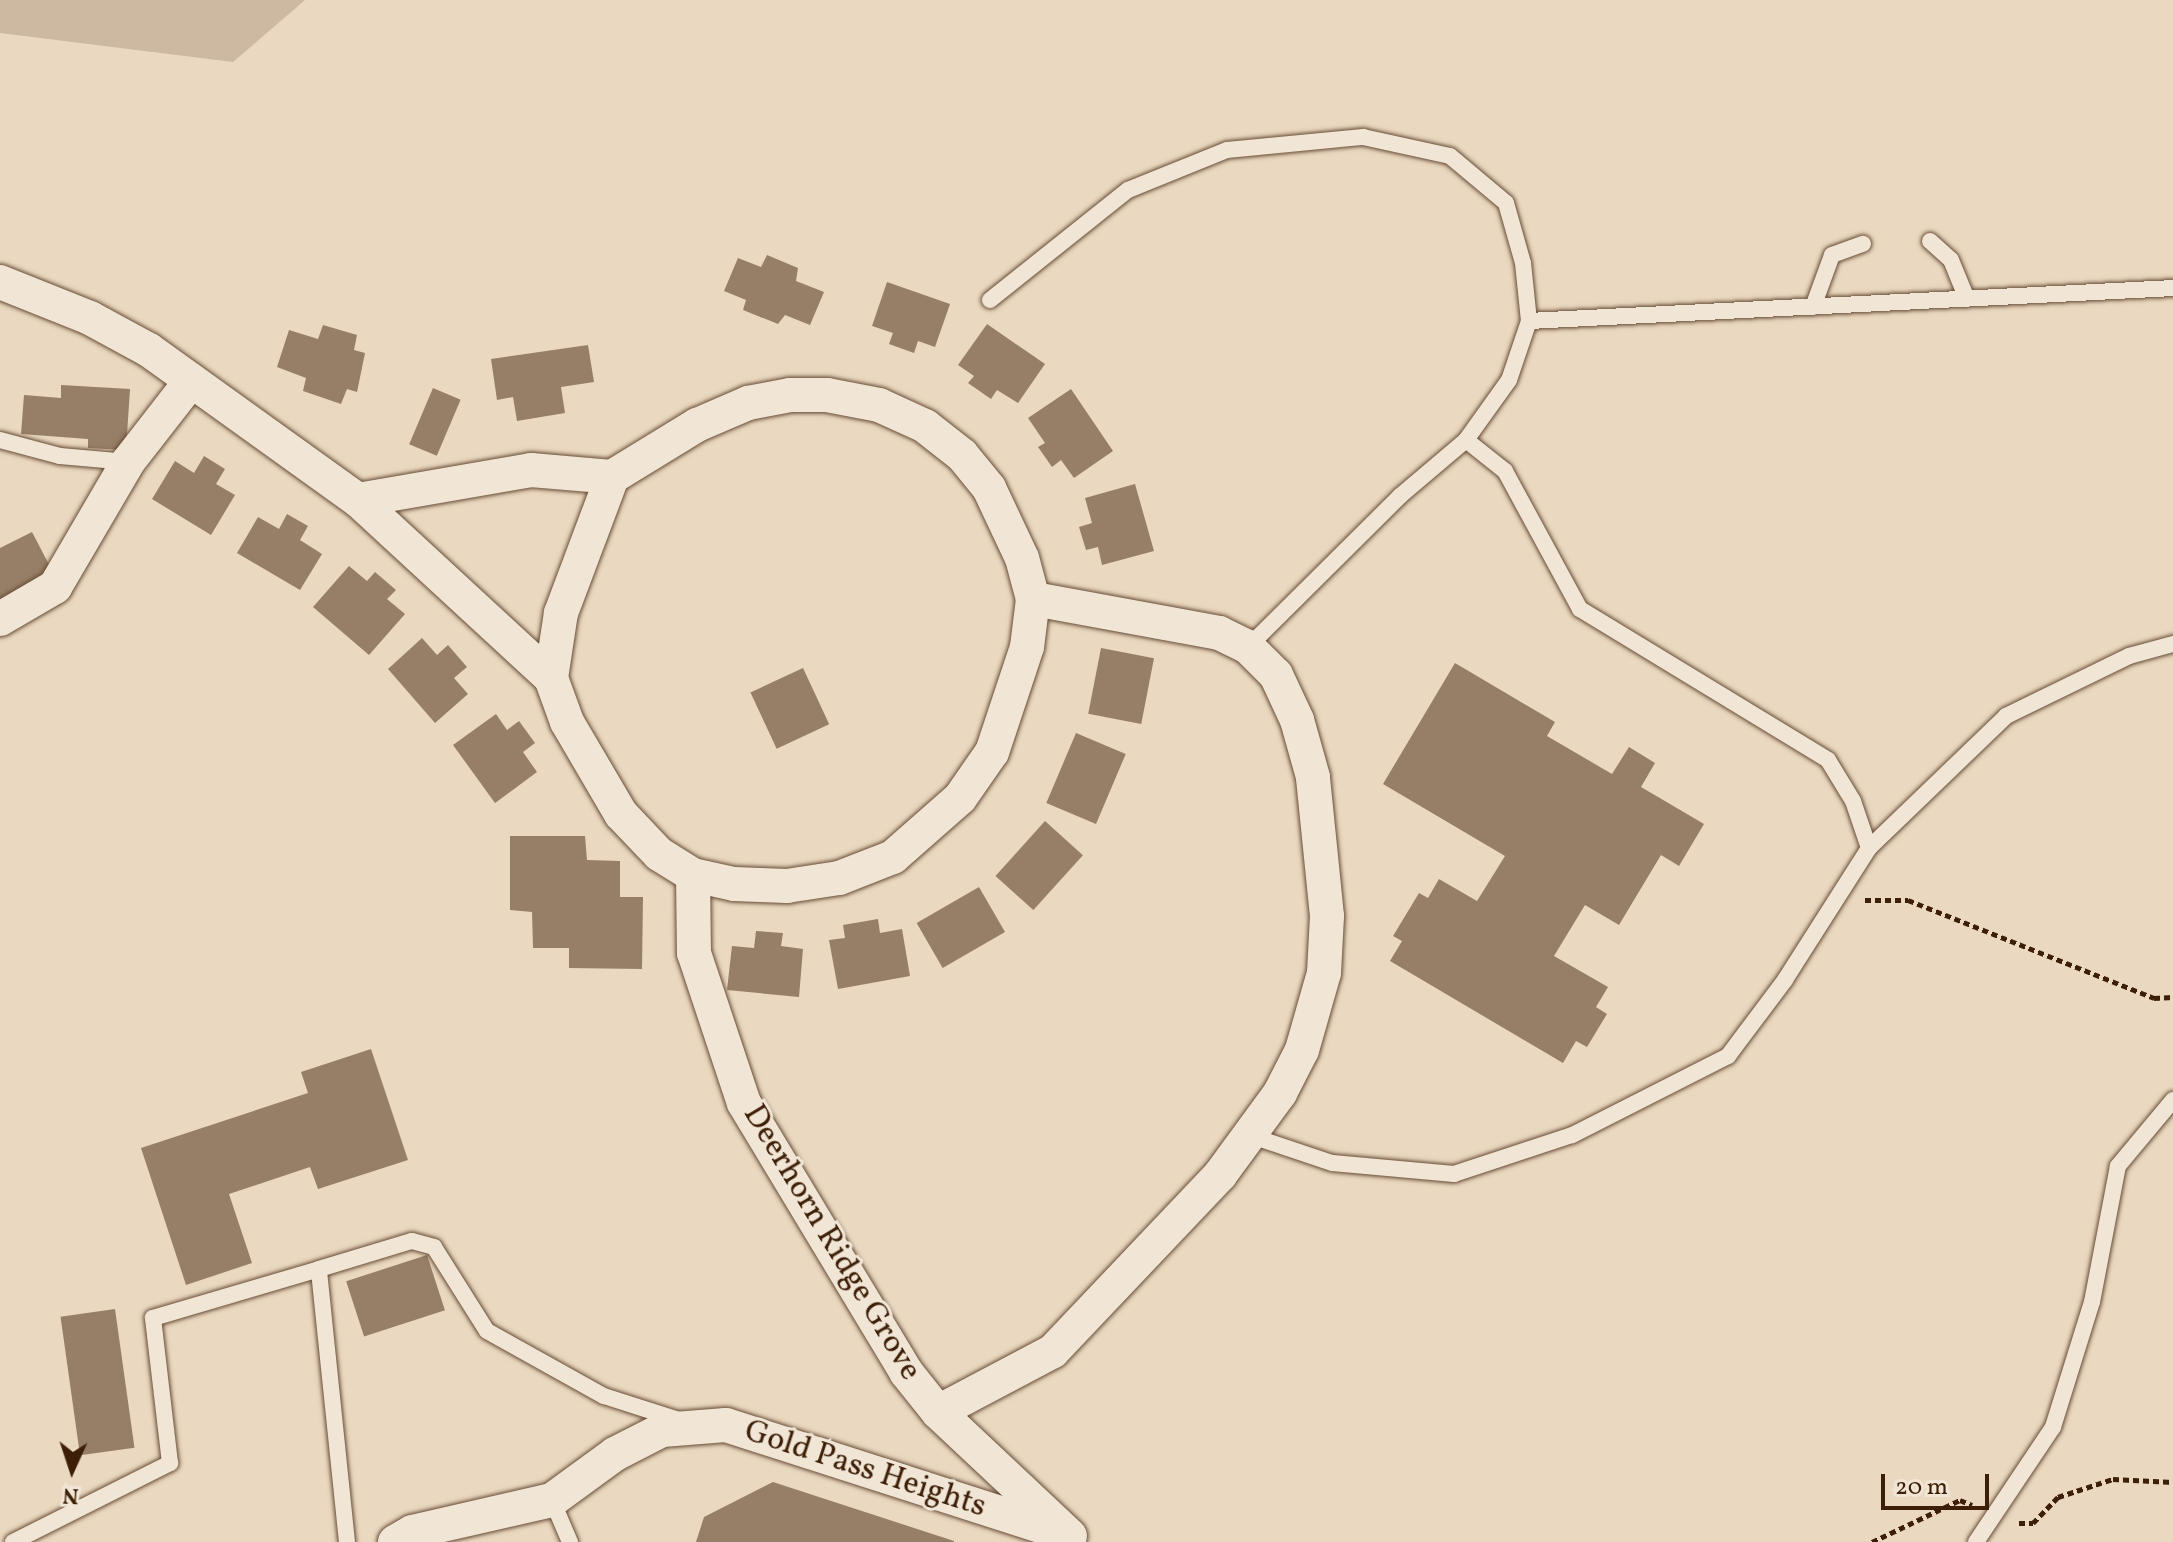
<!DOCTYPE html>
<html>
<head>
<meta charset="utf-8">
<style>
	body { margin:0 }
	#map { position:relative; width:2173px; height:1542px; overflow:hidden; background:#ead8c0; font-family:Vollkorn,serif }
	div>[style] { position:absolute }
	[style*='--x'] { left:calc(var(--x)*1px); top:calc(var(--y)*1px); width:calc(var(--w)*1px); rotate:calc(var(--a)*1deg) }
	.green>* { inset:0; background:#cdb8a1 }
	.building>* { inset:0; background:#977f67; transform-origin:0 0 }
	.path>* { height:5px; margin-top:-2.5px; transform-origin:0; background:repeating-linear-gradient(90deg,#3d1e07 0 6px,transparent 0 10px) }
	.roads { filter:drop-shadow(0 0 2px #684c35) drop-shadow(0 0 2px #684c35) }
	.lane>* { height:16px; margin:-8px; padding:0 8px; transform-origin:8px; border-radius:8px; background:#f1e6d6 }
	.street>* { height:34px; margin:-17px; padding:0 17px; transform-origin:17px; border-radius:17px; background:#f1e6d6 }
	span { translate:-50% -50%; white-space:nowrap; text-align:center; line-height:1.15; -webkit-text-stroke:6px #f1e6d6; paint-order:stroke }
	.street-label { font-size:32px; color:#3d1e07 }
	.north { position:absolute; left:32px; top:1430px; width:80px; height:80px; -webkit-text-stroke:6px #f1e6d6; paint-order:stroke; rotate:183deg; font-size:22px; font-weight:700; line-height:32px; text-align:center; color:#3d1e07 }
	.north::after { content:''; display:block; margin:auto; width:28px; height:36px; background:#3d1e07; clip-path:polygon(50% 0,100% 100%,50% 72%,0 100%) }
	.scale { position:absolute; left:1881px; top:1474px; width:108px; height:36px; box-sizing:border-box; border:4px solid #3d1e07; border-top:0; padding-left:10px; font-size:24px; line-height:28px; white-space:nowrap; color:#3d1e07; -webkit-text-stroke:6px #f1e6d6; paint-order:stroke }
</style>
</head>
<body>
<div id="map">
	<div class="green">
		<div style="clip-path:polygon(0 0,305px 0,233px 62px,0 33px)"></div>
	</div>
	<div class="building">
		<div style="clip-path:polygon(767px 255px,798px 268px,796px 281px,824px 292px,810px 325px,785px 315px,778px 324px,743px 310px,746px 300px,724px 291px,738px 258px,761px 267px)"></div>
		<div style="clip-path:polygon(887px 282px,950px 304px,935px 347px,918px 341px,914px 353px,889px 344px,893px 333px,872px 326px)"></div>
		<div style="clip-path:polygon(987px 324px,1045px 364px,1018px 403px,997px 390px,991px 399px,968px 383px,974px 376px,958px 365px)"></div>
		<div style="clip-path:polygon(323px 325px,357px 335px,354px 350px,365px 353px,357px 392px,347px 389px,341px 404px,303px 391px,306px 378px,277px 367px,289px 330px,318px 339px)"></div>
		<div style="clip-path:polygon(588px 345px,594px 382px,561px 387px,565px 413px,517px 421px,513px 397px,497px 400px,491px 359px)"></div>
		<div style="clip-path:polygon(61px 385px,130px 389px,126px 450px,88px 448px,88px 439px,21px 434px,24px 395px,61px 398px)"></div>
		<div style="left:433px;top:388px;width:30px;height:61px;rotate:23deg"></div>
		<div style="clip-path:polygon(1071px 389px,1113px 451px,1074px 478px,1061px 460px,1052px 467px,1038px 447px,1045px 443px,1028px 418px)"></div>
		<div style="clip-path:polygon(204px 456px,225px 469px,216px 484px,235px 495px,211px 535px,152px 499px,175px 461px,194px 473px)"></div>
		<div style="clip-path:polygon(1135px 484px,1154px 551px,1102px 565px,1098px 547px,1086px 550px,1079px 527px,1092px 523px,1085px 498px)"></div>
		<div style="clip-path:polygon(287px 514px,308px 526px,300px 540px,322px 554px,300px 590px,237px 553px,258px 517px,279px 529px)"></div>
		<div style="clip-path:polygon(32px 532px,56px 578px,0 606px,0 548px)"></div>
		<div style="clip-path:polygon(349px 566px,367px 581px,375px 572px,396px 590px,387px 599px,405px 614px,369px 655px,313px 607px)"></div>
		<div style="clip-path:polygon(422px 638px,437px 655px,448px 645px,467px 667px,454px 678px,468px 694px,435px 723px,388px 669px)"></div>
		<div style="left:1101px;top:648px;width:54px;height:67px;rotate:11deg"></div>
		<div style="clip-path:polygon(1455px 663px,1555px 722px,1547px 736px,1612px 774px,1629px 747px,1655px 763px,1641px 787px,1704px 824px,1679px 866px,1661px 855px,1619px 925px,1585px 905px,1554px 956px,1608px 987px,1596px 1007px,1607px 1014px,1587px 1047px,1576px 1041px,1563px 1063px,1390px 961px,1402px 941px,1393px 936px,1419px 893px,1428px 898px,1439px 879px,1477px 901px,1505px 856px,1383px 784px)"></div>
		<div style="left:803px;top:668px;width:62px;height:58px;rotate:65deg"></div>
		<div style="clip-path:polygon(496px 714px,507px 730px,519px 721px,535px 743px,523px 752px,537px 772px,495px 803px,453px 745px)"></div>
		<div style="left:1076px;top:733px;width:54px;height:76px;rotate:23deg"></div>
		<div style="left:1045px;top:821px;width:51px;height:74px;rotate:42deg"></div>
		<div style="clip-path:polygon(510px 836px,585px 836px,587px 860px,620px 861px,620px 897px,643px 897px,642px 969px,569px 968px,569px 948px,533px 948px,532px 912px,510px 910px)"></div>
		<div style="left:979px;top:887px;width:52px;height:72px;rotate:60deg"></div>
		<div style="clip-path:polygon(878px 919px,880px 933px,902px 929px,910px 976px,838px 989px,829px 940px,845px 938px,843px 925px)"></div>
		<div style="clip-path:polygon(756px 931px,783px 933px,781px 946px,803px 949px,799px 997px,727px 990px,732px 946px,754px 948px)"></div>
		<div style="clip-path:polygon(371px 1049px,408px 1160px,318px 1189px,310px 1167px,229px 1194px,252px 1263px,186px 1285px,141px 1148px,308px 1093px,301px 1072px)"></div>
		<div style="left:427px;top:1255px;width:58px;height:85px;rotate:72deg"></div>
		<div style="left:115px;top:1309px;width:140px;height:55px;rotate:82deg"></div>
		<div style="clip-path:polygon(773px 1482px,954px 1541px,954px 1542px,696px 1542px,704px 1517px)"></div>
	</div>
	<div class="path">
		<div style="--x:1865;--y:900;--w:43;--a:0"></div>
		<div style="--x:1908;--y:900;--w:265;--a:21.7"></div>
		<div style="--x:2154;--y:998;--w:19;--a:-3"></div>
		<div style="--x:2019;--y:1523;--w:14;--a:0"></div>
		<div style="--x:2033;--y:1523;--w:36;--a:-46"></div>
		<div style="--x:2058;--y:1497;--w:58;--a:-18.1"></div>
		<div style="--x:2113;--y:1479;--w:60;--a:2.9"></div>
		<div style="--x:1872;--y:1542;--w:98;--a:-25.5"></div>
		<div style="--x:1960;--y:1500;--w:13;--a:23"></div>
	</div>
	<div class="roads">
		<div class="lane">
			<div style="--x:1930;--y:241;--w:28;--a:42"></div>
			<div style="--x:1951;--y:260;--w:42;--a:67.7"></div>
			<div style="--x:990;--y:300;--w:176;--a:-38.6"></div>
			<div style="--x:1128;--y:190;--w:107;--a:-22"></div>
			<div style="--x:1227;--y:150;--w:137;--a:-5.5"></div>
			<div style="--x:1363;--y:137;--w:89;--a:12.3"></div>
			<div style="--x:1450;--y:156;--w:73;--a:40"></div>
			<div style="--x:1506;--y:203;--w:62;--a:74.2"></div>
			<div style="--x:1523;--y:263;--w:58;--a:84.1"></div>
			<div style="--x:1529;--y:321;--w:62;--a:108.7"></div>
			<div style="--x:1509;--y:380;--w:74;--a:125.6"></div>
			<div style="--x:1813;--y:307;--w:55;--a:-69.9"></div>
			<div style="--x:1832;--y:255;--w:33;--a:-20"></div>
			<div style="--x:1529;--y:321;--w:645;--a:-2.93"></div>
			<div style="--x:0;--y:440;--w:62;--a:14.9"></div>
			<div style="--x:60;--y:456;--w:68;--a:5"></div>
			<div style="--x:1248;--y:647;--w:214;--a:-44.8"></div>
			<div style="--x:1400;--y:496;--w:87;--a:-40.3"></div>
			<div style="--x:1466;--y:440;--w:50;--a:38.5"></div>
			<div style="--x:1505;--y:471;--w:157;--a:61.5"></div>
			<div style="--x:1580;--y:609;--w:290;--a:31.3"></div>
			<div style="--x:1828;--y:760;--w:48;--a:58.6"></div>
			<div style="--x:1853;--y:801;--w:50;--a:71.2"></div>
			<div style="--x:1869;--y:848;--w:156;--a:122.5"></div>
			<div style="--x:1785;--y:980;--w:95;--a:126.9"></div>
			<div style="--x:1728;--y:1056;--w:175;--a:153.1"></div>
			<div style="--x:1572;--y:1135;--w:124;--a:161.7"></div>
			<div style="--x:1454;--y:1174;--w:122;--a:-174.8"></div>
			<div style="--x:1332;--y:1163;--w:84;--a:-161.4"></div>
			<div style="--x:1869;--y:848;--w:190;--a:-43.9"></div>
			<div style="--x:2006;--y:716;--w:137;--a:-26"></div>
			<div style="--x:2129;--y:656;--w:46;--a:-15.3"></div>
			<div style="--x:552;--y:1500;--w:46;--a:66.8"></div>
			<div style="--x:13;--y:1542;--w:176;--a:-26.7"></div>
			<div style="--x:170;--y:1463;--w:146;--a:-96.7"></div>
			<div style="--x:153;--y:1318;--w:173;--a:-16.4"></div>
			<div style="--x:347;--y:1542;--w:274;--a:-95.9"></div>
			<div style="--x:319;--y:1269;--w:97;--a:-16.8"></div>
			<div style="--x:412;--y:1241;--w:23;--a:15"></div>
			<div style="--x:434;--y:1247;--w:99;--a:57.8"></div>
			<div style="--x:487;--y:1331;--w:134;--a:29.1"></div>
			<div style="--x:604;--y:1396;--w:79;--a:17.7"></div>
			<div style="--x:1976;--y:1542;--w:138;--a:-56.2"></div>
			<div style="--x:2053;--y:1427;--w:131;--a:-72.7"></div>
			<div style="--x:2092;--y:1302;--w:138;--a:-79.2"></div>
			<div style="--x:2118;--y:1166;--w:86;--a:-50.2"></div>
		</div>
		<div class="street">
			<div style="--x:0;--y:282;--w:97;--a:21.8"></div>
			<div style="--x:90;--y:318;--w:67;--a:28.5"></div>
			<div style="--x:149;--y:350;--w:257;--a:35.7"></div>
			<div style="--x:358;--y:500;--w:263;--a:42.7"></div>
			<div style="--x:551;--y:678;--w:47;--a:70"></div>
			<div style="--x:567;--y:722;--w:107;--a:59.6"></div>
			<div style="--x:621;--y:814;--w:55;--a:46.5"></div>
			<div style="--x:659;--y:854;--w:40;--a:32"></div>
			<div style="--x:358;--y:500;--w:176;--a:-9.8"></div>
			<div style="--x:531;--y:470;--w:81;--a:4.9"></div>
			<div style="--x:612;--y:477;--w:100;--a:-31.5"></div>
			<div style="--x:697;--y:425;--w:56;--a:-23.3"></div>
			<div style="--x:748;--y:403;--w:43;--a:-10.8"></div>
			<div style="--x:790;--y:395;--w:37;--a:0"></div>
			<div style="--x:827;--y:395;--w:53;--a:10.9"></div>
			<div style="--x:879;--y:405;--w:51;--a:24.5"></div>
			<div style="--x:925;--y:426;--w:47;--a:38.1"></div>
			<div style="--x:962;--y:455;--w:43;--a:50.7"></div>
			<div style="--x:989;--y:488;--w:77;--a:64.8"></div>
			<div style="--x:1022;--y:558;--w:42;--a:75"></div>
			<div style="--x:1033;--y:599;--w:48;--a:97.1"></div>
			<div style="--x:1027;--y:647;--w:111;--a:108.4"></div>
			<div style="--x:992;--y:752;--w:56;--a:124.8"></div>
			<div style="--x:960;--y:798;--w:89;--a:138.6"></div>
			<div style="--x:893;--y:857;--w:58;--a:158.7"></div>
			<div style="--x:839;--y:878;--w:53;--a:171.3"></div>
			<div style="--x:787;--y:886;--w:53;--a:-177.8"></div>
			<div style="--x:734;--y:884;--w:42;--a:-167.6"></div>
			<div style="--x:693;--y:875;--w:78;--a:89.3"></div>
			<div style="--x:694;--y:953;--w:158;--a:71.6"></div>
			<div style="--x:744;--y:1103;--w:314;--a:58.9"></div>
			<div style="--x:906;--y:1372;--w:51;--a:51.3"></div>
			<div style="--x:938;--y:1412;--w:181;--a:43.2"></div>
			<div style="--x:0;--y:619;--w:64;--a:-30.2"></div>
			<div style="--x:55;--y:587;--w:145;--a:-59.7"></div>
			<div style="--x:128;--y:462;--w:103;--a:-52.1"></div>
			<div style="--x:551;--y:678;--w:66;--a:-81.3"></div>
			<div style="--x:561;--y:613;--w:145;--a:-69.4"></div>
			<div style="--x:938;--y:1412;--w:130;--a:-27.9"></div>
			<div style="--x:1053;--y:1351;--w:243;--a:-46.5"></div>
			<div style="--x:1220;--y:1175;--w:102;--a:-53.8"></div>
			<div style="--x:1280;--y:1093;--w:48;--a:-62.9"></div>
			<div style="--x:1302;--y:1050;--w:80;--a:-74.1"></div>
			<div style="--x:1324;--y:973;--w:57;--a:-87"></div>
			<div style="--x:1327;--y:916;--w:140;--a:-95.8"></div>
			<div style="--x:1313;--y:777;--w:59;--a:-105.7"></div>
			<div style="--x:1297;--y:720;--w:50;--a:-115"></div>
			<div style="--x:1276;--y:675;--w:40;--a:-135"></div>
			<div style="--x:1248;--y:647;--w:32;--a:-154"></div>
			<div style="--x:1219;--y:633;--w:189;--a:-169.6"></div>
			<div style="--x:395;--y:1542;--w:20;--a:-30"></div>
			<div style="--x:412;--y:1532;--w:144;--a:-12.9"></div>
			<div style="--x:552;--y:1500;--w:78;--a:-36.1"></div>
			<div style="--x:615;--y:1454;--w:53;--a:-27.1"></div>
			<div style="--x:662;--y:1430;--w:64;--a:-4.5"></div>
			<div style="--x:726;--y:1425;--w:354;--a:17.8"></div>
		</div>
	</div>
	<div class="street-label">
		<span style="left:831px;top:1243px;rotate:59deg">Deerhorn Ridge Grove</span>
		<span style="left:865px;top:1470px;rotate:18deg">Gold Pass Heights</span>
	</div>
	<div class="north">N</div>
	<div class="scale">20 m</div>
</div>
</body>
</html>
